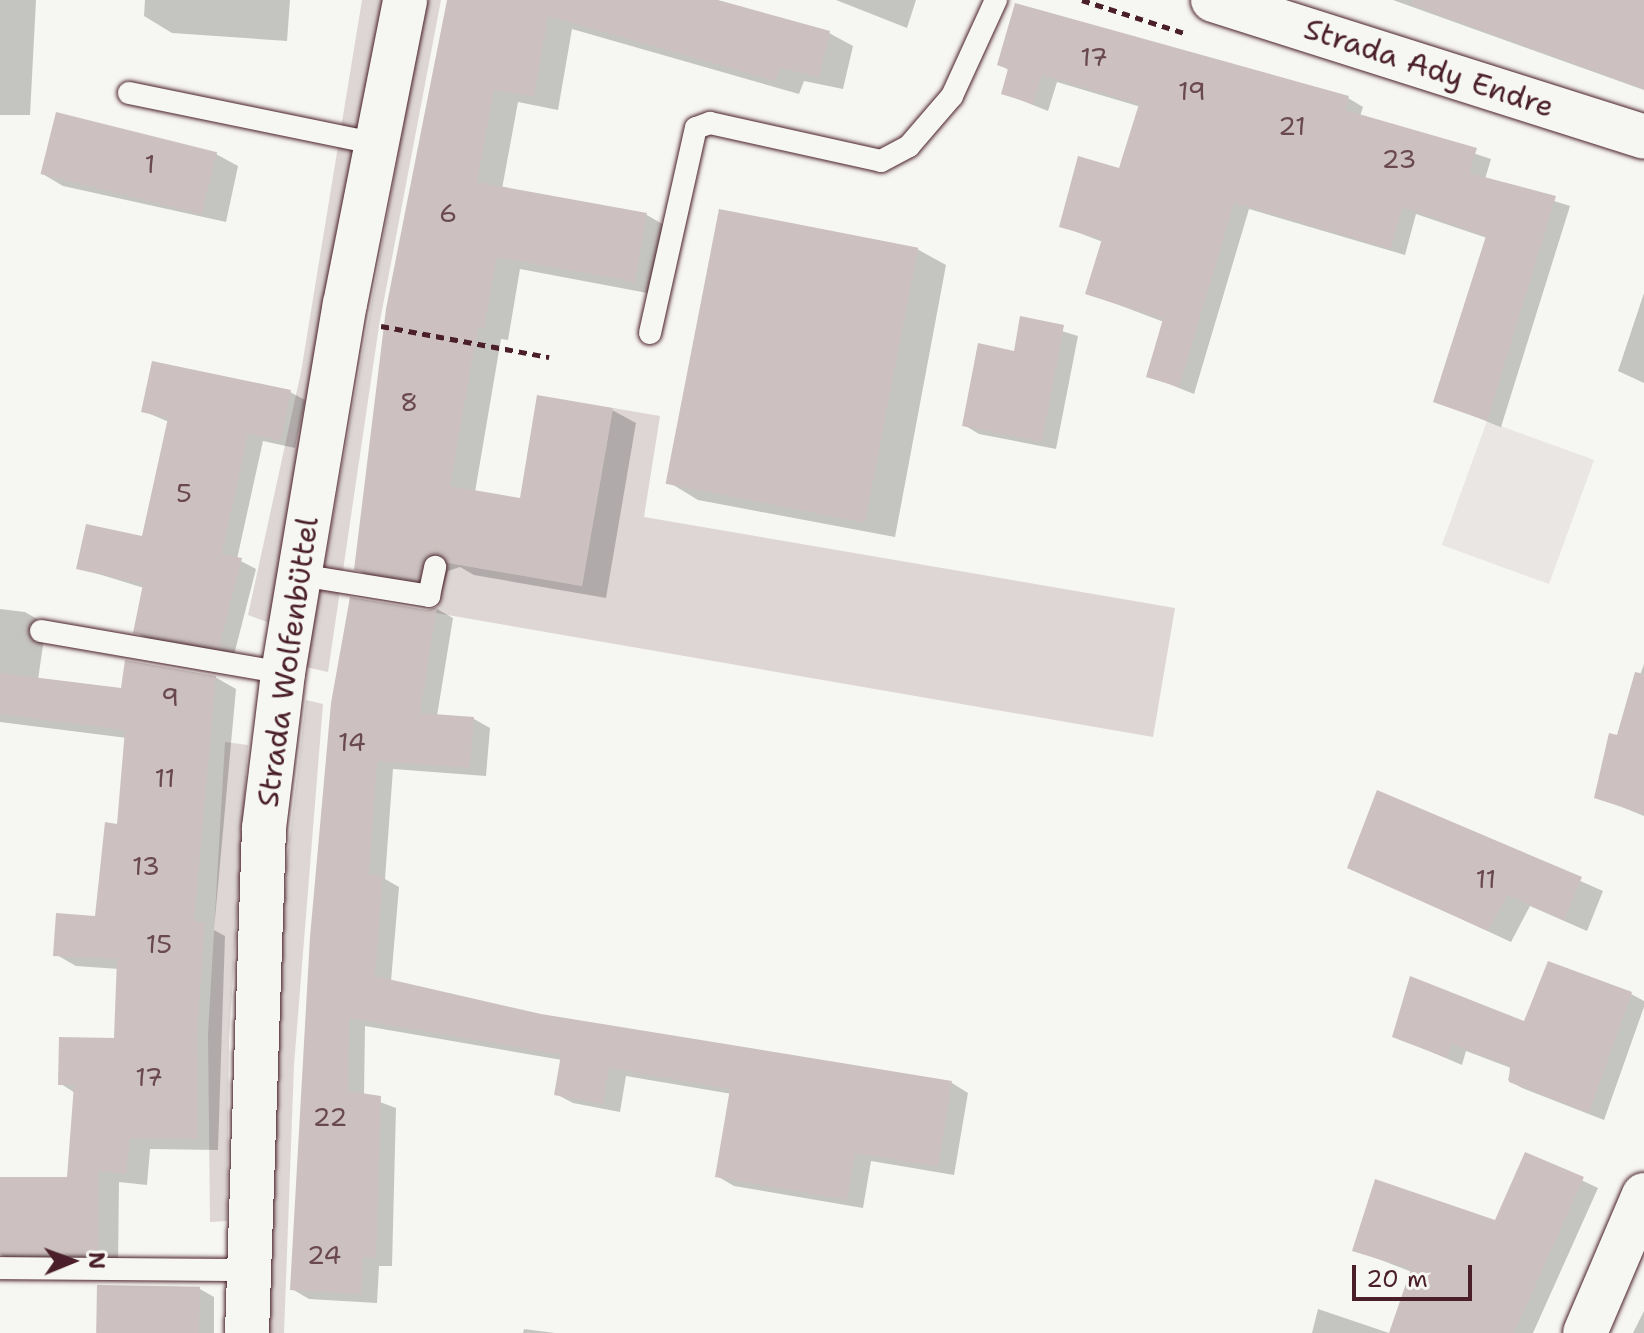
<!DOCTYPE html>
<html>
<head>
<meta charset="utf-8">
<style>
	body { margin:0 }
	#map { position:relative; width:1644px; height:1333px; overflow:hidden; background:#f6f6f2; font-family:"Shantell Sans",sans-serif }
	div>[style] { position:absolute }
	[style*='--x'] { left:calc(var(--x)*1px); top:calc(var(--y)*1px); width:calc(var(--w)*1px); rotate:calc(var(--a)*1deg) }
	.built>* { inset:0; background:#e9e6e3; transform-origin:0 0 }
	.green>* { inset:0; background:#ddd6d5 }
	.shadow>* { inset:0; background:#0003 }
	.building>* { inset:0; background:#ccc1c0; transform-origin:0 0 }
	.path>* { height:5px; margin-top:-2.5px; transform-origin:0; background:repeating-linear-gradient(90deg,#4a1f2b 0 8px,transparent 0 14px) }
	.roads { filter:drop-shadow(0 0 2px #4a1f2b) drop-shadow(0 0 2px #4a1f2b) }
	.service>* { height:22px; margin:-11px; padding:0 11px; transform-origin:11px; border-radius:11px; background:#f6f6f2 }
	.minor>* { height:44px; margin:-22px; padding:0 22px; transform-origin:22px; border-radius:22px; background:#f6f6f2 }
	.secondary>* { height:44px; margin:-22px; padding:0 22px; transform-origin:22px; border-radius:22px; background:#f6f6f2 }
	span { translate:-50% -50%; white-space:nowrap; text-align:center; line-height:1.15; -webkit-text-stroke:6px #f6f6f2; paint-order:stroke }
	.number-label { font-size:26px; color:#6a4850 }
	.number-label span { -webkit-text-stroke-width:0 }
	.street-label { font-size:30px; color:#4a1f2b }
	.north { position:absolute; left:32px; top:1221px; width:80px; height:80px; -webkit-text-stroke:6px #f6f6f2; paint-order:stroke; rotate:89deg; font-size:22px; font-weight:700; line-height:32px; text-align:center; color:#4a1f2b }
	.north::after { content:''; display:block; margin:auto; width:28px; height:36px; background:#4a1f2b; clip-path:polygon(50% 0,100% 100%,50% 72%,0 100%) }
	.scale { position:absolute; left:1352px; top:1265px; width:120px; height:36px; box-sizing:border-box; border:4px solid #4a1f2b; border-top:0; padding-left:10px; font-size:24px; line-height:28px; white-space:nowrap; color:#4a1f2b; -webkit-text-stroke:6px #f6f6f2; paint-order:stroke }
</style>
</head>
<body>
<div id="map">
	<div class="built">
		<div style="left:1487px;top:421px;width:114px;height:132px;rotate:20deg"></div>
	</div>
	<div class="green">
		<div style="clip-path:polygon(362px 0,383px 0,273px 624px,248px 615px,301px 372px)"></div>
		<div style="clip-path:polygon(426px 0,441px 0,379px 326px,328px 672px,306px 667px)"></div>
		<div style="clip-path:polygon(613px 408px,660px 416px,644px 517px,1175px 608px,1153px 737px,436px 613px,445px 562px,582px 586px)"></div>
		<div style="clip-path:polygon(306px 700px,323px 704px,294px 1065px,284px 1333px,268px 1333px,273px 1083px,287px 859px)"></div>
		<div style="clip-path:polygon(225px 742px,248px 745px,229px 1039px,227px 1221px,210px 1222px,208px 1034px)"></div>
	</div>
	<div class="shadow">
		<div style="clip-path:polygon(0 0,36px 0,30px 115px,0 115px)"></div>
		<div style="clip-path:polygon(145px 0,290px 0,287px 41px,172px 33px,144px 16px)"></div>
		<div style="clip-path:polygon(448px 0,713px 0,829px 33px,853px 46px,843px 89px,804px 81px,799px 94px,572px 29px,558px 110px,518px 102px,502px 189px,647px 215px,671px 229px,658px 295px,520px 269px,508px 340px,501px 339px,475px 492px,521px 500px,612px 410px,636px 423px,606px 598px,474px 575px,460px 567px,448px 571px,442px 592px,380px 582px,356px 569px,388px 310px)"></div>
		<div style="clip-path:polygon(836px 0,916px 0,907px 28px)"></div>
		<div style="clip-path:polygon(1393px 0,1644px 0,1644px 90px)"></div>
		<div style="clip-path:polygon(999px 64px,1348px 98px,1363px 107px,1360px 116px,1491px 159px,1485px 179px,1570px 206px,1501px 427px,1436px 401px,1487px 238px,1416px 214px,1405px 255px,1249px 209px,1194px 394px,1149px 376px,1164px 322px,1087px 293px,1103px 242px,1061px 226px,1120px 170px,1141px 107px,1057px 82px,1048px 111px,1003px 93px,1010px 71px)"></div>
		<div style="clip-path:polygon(216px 154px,238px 166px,226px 222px,63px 186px,41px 173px)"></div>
		<div style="clip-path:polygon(917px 249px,946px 265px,895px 537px,698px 500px,670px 483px)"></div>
		<div style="clip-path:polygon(1644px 293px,1644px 383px,1618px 371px)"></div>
		<div style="clip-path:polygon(1022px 319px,1078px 336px,1056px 449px,979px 434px,964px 425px,1016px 353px)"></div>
		<div style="clip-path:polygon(290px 392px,305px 400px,295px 448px,263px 441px,237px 559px,256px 569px,234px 655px,150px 640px,135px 632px,144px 588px,79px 568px,144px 539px,169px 422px,143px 411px)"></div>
		<div style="clip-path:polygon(0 609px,25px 612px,46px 624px,38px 680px,123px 691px,215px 677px,236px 689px,214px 930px,225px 936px,218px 1150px,150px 1149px,147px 1185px,119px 1182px,118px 1266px,20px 1266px,0 1254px,0 1179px,69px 1179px,75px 1093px,61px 1084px,116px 1040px,119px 969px,76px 966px,55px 954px,97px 918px,119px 826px,127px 738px,0 722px)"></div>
		<div style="clip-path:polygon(437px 609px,453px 618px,437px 716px,474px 719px,490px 728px,486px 776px,393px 769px,385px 879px,399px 887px,391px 981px,540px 1016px,952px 1083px,968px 1093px,954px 1175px,871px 1161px,863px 1208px,734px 1186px,717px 1176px,732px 1094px,626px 1076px,620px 1112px,573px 1103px,556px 1094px,562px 1060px,365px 1026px,364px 1096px,396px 1108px,392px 1266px,379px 1266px,377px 1303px,309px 1299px,292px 1289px,312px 937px,427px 612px)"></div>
		<div style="clip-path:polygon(1644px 664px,1644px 816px,1597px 797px)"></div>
		<div style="clip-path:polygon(1378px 792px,1603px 891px,1587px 931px,1530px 906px,1511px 942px,1349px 867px)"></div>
		<div style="clip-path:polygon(1631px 994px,1644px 1001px,1644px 1007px,1604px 1120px,1522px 1088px,1508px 1080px,1511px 1068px,1466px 1051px,1462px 1065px,1394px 1036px,1525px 1023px)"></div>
		<div style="clip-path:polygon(1526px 1154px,1598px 1188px,1533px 1333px,1391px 1333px,1412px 1272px,1355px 1250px,1496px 1222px)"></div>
		<div style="clip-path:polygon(200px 1289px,214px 1297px,214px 1333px,98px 1333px)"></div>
		<div style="clip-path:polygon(1318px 1309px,1389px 1333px,1312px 1333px)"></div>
		<div style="clip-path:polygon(1644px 1311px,1644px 1333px,1633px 1333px)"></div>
		<div style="clip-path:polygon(524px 1329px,555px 1333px,523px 1333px)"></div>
	</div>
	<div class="building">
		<div style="clip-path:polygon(447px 0,718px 0,830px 31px,819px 77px,780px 68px,775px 81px,548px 16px,534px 97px,494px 90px,477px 182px,647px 213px,635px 282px,497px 257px,484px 328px,478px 327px,450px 486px,520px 498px,537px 395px,613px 408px,582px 586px,448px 563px,437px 553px,424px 558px,418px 580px,354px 570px,386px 309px)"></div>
		<div style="clip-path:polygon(1413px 0,1644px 0,1644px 89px,1412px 5px)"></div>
		<div style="clip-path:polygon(1015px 3px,1349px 96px,1345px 110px,1477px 148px,1469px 173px,1556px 196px,1487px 421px,1433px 402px,1486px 236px,1402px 207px,1391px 249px,1234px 203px,1179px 387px,1146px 377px,1163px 319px,1085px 294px,1102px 239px,1059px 227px,1078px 156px,1119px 168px,1139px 104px,1042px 75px,1033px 104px,1001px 94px,1008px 69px,997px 65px)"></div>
		<div style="left:56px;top:112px;width:166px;height:64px;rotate:14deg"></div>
		<div style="left:719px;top:209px;width:203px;height:280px;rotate:11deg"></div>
		<div style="clip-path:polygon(1020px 316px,1064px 325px,1042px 442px,962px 426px,978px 343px,1014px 351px)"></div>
		<div style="clip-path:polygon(152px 361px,291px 390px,281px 441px,248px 434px,222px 554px,242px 558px,219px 648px,133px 633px,143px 584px,76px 569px,86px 524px,142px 536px,168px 418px,141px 412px)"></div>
		<div style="clip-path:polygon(350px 597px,427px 610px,437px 607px,420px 713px,474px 717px,470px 768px,377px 761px,369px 874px,383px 876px,375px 976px,541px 1014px,952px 1081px,938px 1167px,855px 1153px,847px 1200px,715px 1177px,730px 1089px,609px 1068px,603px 1104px,554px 1095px,561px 1055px,349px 1018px,348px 1091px,381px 1096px,376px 1258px,363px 1257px,361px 1294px,290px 1290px,310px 937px,331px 703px)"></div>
		<div style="clip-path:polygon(125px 660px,216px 676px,194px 922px,205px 922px,197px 1038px,198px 1139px,130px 1138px,126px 1174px,98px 1171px,98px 1255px,0 1254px,0 1177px,67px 1177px,74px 1085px,58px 1085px,59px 1037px,114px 1038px,117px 959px,53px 956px,56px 913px,95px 916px,105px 822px,117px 824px,125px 730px,0 714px,0 673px,121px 688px)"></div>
		<div style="clip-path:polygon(1635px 672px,1644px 674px,1644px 814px,1594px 798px,1609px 733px,1617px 735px)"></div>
		<div style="clip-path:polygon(1377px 790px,1582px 877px,1564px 920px,1507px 895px,1488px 931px,1347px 868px)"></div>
		<div style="clip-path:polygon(1548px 961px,1632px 992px,1589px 1113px,1509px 1082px,1510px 1066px,1451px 1044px,1447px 1058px,1392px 1037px,1410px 976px,1524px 1021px)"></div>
		<div style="clip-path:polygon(1525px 1152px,1584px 1177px,1514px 1333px,1389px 1333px,1411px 1269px,1352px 1251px,1375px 1179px,1495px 1220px)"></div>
		<div style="left:97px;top:1285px;width:103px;height:48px;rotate:1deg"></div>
	</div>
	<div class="path">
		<div style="--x:1082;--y:0;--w:107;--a:17.9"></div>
		<div style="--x:381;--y:326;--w:171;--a:10.5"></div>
	</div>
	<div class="roads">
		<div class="service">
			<div style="--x:129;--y:93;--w:253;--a:11.6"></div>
			<div style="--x:650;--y:333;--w:210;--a:-77.4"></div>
			<div style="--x:696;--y:128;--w:15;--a:-20"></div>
			<div style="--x:710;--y:123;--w:175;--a:12.5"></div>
			<div style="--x:881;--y:161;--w:32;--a:-28"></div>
			<div style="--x:909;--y:146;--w:66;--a:-49.3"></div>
			<div style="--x:952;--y:96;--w:106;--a:-65.4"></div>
			<div style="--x:300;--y:575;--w:131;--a:9.2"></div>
			<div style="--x:429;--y:596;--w:30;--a:-78"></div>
			<div style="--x:41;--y:631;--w:246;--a:9.8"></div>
			<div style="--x:0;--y:1268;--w:249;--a:0.5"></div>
		</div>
		<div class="minor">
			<div style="--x:1585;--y:1333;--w:150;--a:-66.9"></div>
		</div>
		<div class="secondary">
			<div style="--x:1213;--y:0;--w:452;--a:17.6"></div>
			<div style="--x:247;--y:1333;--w:505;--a:-88.07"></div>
			<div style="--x:264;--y:828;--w:156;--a:-83"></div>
			<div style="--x:283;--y:673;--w:374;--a:-80.5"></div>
			<div style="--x:345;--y:304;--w:310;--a:-78.8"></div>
		</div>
	</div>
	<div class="number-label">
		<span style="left:1094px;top:57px">17</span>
		<span style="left:1192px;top:91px">19</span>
		<span style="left:1292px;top:126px">21</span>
		<span style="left:1399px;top:159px">23</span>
		<span style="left:150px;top:164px">1</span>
		<span style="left:448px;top:213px">6</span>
		<span style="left:409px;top:402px">8</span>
		<span style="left:184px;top:493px">5</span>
		<span style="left:170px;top:697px">9</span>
		<span style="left:352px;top:742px">14</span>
		<span style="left:165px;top:778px">11</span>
		<span style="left:146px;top:866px">13</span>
		<span style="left:1486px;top:879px">11</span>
		<span style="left:159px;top:944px">15</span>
		<span style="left:149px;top:1077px">17</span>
		<span style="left:330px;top:1117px">22</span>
		<span style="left:324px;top:1255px">24</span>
	</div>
	<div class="street-label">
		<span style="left:1429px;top:68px;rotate:18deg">Strada Ady Endre</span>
		<span style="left:288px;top:662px;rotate:-82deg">Strada Wolfenbüttel</span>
	</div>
	<div class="north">N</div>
	<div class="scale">20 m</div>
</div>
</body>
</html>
